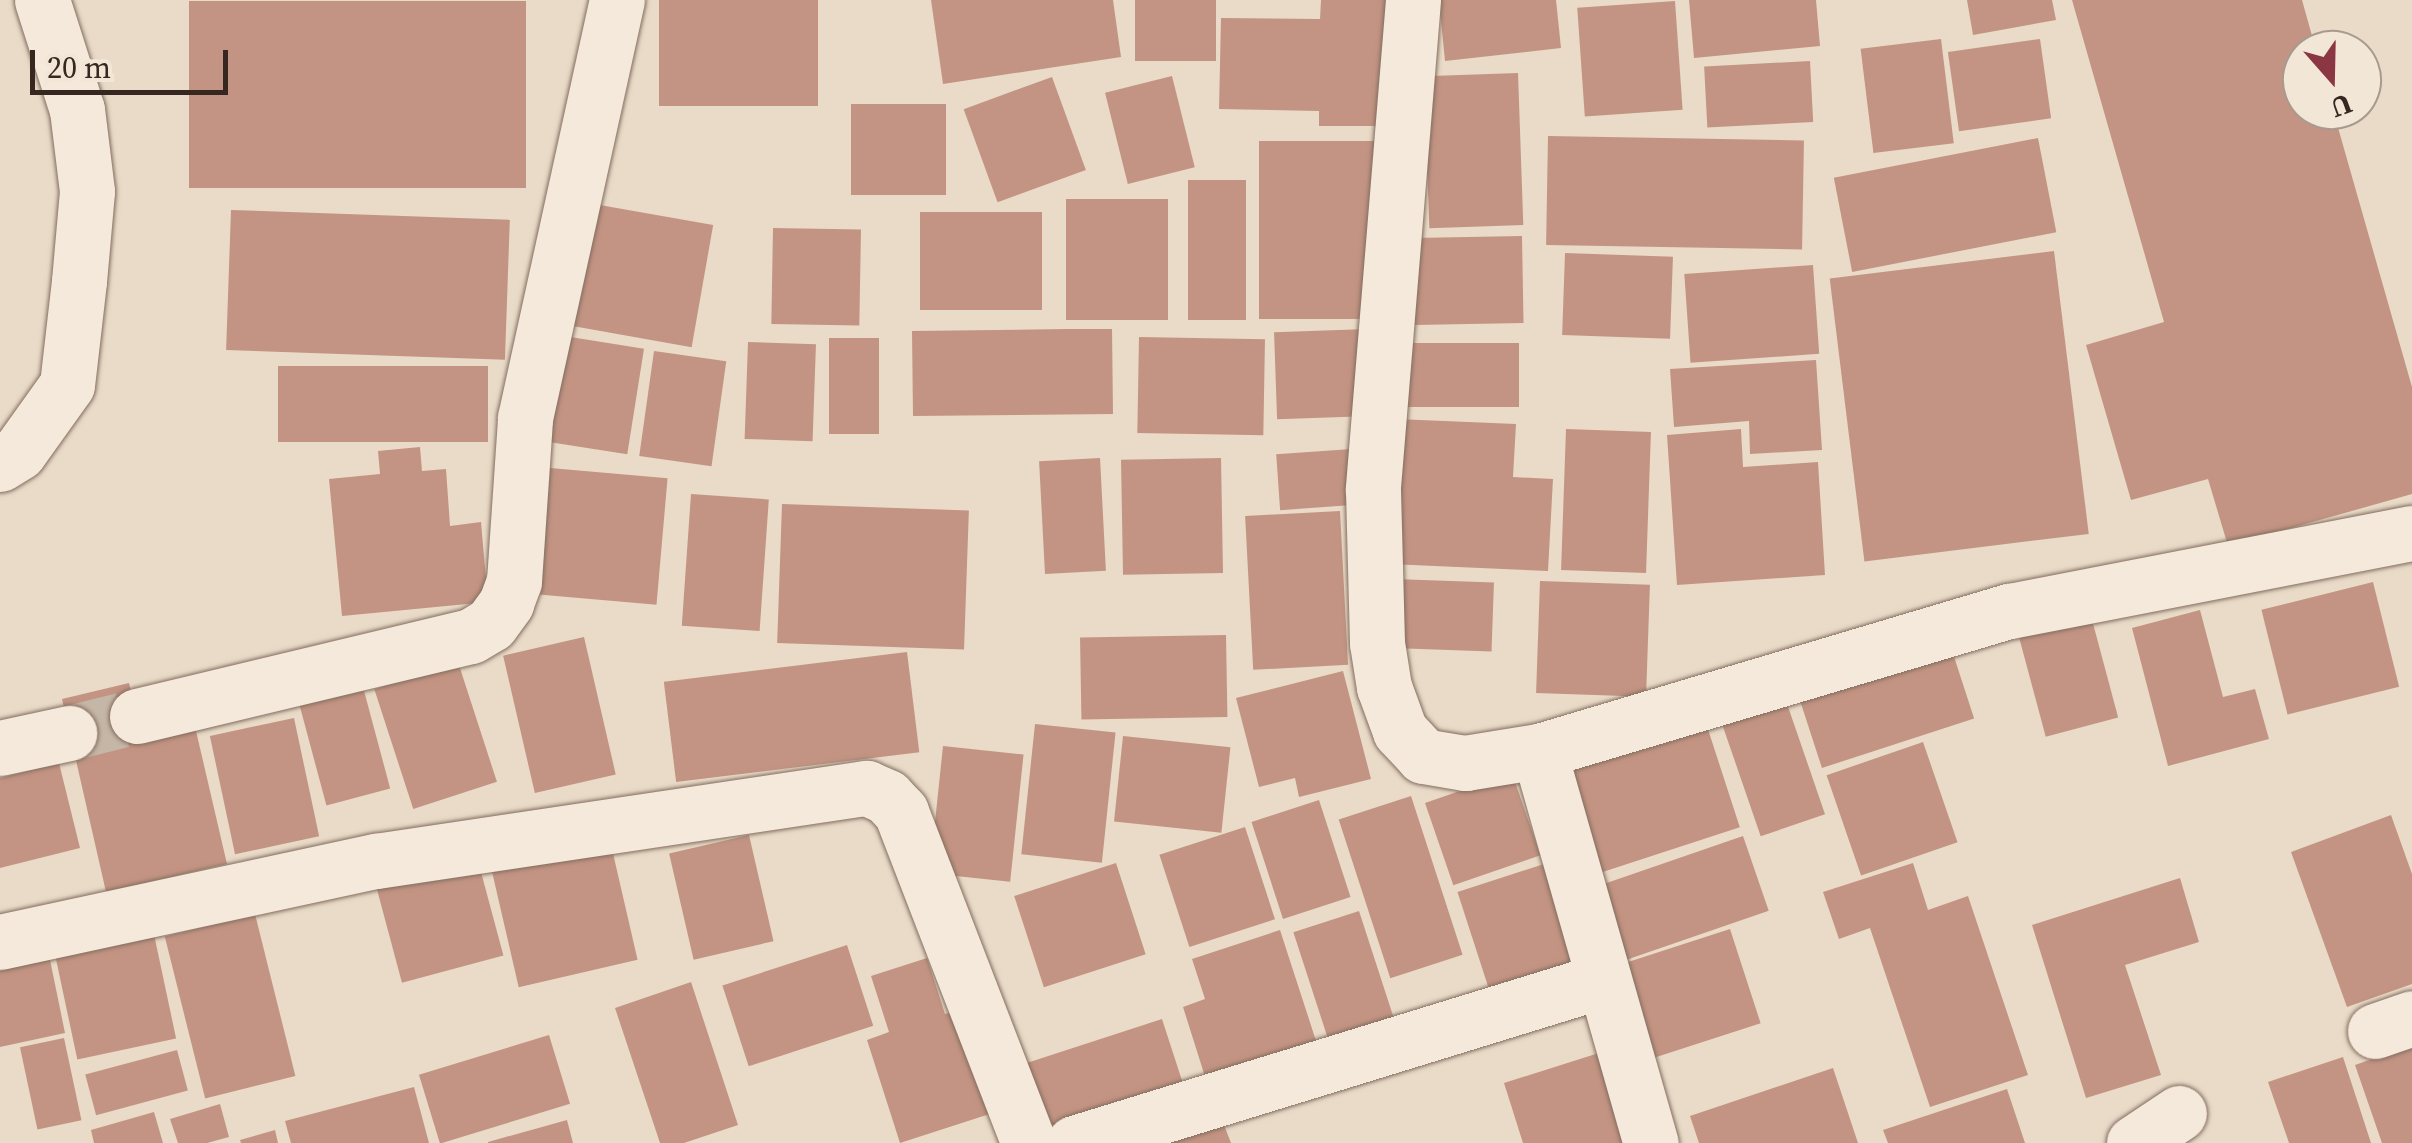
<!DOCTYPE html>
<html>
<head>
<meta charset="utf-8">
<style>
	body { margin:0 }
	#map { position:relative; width:2412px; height:1143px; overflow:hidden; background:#e9dbc8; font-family:"Source Serif 4",serif }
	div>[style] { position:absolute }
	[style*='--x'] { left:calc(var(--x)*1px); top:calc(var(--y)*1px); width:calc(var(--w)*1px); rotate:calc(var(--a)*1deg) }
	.building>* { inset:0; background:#c39483; transform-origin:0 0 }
	.street-tunnel>* { height:55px; margin-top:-27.5px; transform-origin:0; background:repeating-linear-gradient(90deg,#c5b7a7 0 55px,transparent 0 83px) }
	.roads { filter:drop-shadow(0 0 2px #836d5f) drop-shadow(0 0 2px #836d5f) }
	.street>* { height:55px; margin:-27.5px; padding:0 27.5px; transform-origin:27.5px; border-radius:27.5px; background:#f5e9db }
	span { translate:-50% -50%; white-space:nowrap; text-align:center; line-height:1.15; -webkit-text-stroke:8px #f2e6d7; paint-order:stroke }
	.north { position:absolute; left:2282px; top:30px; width:100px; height:100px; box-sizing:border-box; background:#f2e6d7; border:2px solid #a79a8e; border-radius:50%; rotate:160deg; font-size:28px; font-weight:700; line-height:40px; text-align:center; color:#362821 }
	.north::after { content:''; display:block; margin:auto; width:35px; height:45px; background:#8b3743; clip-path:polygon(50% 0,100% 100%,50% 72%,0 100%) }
	.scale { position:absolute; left:30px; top:50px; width:198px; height:45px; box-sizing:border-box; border:5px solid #362821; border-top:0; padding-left:12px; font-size:30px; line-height:35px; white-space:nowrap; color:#362821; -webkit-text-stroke:8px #f2e6d7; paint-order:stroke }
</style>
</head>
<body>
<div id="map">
	<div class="building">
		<div style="left:659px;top:0;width:159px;height:106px"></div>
		<div style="clip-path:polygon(931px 0,1113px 0,1121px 57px,943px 84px)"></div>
		<div style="left:1135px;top:0;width:81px;height:61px"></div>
		<div style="clip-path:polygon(1321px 0,1393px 0,1391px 126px,1319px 126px,1319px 111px,1219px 109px,1221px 18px,1320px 19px)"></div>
		<div style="clip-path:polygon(1439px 0,1556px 0,1561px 48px,1445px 61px)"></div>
		<div style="clip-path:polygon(1689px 0,1816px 0,1820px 46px,1694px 58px)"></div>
		<div style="clip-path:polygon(1967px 0,2052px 0,2056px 20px,1973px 35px)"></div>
		<div style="clip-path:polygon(2072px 0,2302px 0,2316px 50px,2302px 50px,2302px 110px,2333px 110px,2412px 387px,2412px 494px,2228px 546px,2208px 479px,2131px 500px,2086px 345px,2164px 322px)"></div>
		<div style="left:189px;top:1px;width:337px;height:187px"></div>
		<div style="left:1675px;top:1px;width:109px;height:98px;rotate:86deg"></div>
		<div style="left:1941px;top:39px;width:105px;height:81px;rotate:83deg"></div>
		<div style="left:2040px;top:39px;width:80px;height:93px;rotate:82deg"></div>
		<div style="left:1810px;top:61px;width:61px;height:106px;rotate:87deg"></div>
		<div style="left:1518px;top:73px;width:152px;height:94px;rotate:88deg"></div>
		<div style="left:1172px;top:76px;width:94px;height:69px;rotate:76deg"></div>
		<div style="left:1052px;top:77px;width:99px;height:94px;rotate:70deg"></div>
		<div style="left:851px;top:104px;width:95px;height:91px"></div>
		<div style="left:1548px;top:136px;width:256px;height:109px;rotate:1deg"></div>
		<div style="left:2038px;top:138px;width:96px;height:208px;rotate:79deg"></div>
		<div style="left:1374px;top:141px;width:178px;height:115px;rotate:90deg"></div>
		<div style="left:1188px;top:180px;width:58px;height:140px"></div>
		<div style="left:1168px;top:199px;width:121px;height:102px;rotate:90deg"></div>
		<div style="left:594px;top:204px;width:121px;height:124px;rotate:10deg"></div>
		<div style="left:231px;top:210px;width:279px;height:140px;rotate:2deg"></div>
		<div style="left:1042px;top:212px;width:98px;height:122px;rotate:90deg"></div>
		<div style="left:773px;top:228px;width:88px;height:96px;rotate:1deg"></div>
		<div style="left:1522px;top:236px;width:87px;height:109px;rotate:89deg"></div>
		<div style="left:2054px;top:251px;width:285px;height:226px;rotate:83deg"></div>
		<div style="left:1565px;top:253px;width:108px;height:82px;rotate:2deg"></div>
		<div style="left:1813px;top:265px;width:89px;height:129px;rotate:86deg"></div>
		<div style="clip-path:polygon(1067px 329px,1112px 329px,1113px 414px,913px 416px,912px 331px)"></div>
		<div style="left:1368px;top:329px;width:87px;height:94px;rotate:88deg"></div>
		<div style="left:564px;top:336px;width:81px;height:107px;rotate:9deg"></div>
		<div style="left:1139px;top:337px;width:126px;height:96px;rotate:1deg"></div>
		<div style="left:829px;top:338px;width:50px;height:96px"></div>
		<div style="left:748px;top:342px;width:68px;height:97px;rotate:2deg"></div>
		<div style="left:1519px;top:343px;width:64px;height:117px;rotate:90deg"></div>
		<div style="left:654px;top:351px;width:73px;height:106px;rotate:8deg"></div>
		<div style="clip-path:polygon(1816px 360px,1822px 450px,1750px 454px,1749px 421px,1674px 427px,1670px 369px)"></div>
		<div style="left:278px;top:366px;width:210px;height:76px"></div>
		<div style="clip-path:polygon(1396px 419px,1516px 424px,1513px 477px,1553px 479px,1548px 571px,1389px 564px)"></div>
		<div style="left:1566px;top:429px;width:85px;height:141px;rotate:2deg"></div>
		<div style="clip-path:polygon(1741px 429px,1743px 467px,1818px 462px,1825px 575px,1677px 585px,1667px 435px)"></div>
		<div style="clip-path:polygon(420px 447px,422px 471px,446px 469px,450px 526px,481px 522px,488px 602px,342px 616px,329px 479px,380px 474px,378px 451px)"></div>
		<div style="left:1366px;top:448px;width:56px;height:90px;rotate:86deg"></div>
		<div style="left:1100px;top:458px;width:113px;height:61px;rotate:87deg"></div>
		<div style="left:1221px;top:458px;width:115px;height:100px;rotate:89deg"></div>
		<div style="left:550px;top:468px;width:118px;height:127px;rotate:5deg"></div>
		<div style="left:691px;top:494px;width:78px;height:132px;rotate:4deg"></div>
		<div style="left:782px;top:504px;width:187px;height:139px;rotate:2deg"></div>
		<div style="left:1340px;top:511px;width:154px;height:95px;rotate:87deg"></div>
		<div style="left:1394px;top:579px;width:100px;height:69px;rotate:2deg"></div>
		<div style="left:1540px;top:581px;width:110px;height:112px;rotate:2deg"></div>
		<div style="left:2373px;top:582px;width:108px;height:115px;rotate:76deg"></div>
		<div style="clip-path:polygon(2200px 610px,2223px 697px,2255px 689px,2269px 739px,2168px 766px,2132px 628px)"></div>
		<div style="left:2091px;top:616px;width:105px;height:75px;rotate:75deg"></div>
		<div style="left:1946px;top:632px;width:91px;height:160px;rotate:72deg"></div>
		<div style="left:1226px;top:635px;width:82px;height:146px;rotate:89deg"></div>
		<div style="left:584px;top:637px;width:141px;height:83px;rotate:77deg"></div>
		<div style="left:907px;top:652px;width:101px;height:245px;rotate:83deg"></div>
		<div style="left:458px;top:662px;width:126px;height:88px;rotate:72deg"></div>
		<div style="clip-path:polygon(1343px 671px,1371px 779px,1299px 797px,1295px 778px,1259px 787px,1236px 698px)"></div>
		<div style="clip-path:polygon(129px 683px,137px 716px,193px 718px,227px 864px,106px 892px,62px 699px)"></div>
		<div style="left:363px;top:687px;width:105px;height:66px;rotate:75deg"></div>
		<div style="left:1784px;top:695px;width:126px;height:68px;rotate:71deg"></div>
		<div style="left:1704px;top:717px;width:116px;height:158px;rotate:72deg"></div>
		<div style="left:294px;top:718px;width:121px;height:86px;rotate:78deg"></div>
		<div style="left:1035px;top:724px;width:81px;height:131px;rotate:6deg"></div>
		<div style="left:1123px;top:736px;width:108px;height:86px;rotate:6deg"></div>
		<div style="left:1923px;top:742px;width:106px;height:102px;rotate:71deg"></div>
		<div style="left:943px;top:746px;width:81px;height:128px;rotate:6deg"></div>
		<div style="clip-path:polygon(59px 763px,80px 848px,0 868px,0 778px)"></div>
		<div style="left:1512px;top:773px;width:87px;height:92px;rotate:71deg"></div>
		<div style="left:1411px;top:796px;width:167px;height:76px;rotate:72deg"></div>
		<div style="left:1319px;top:800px;width:102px;height:71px;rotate:72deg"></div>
		<div style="clip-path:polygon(2391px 815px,2412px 874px,2412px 984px,2347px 1007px,2291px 852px)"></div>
		<div style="left:1245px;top:827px;width:97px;height:90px;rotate:72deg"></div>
		<div style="left:749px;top:835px;width:109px;height:82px;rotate:77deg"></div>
		<div style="left:609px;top:836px;width:127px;height:122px;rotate:77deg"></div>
		<div style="left:1743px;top:836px;width:79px;height:158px;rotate:71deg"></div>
		<div style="left:477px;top:857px;width:102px;height:105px;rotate:75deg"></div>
		<div style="left:1116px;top:863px;width:96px;height:107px;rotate:72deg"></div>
		<div style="clip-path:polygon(1913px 863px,1928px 910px,1968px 896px,2028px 1075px,1930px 1107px,1870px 928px,1839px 939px,1823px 892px)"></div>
		<div style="left:1544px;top:864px;width:112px;height:91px;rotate:72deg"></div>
		<div style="clip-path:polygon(2180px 878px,2199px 942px,2125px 965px,2161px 1075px,2086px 1098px,2032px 925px)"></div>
		<div style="left:1359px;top:911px;width:125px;height:69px;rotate:72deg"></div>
		<div style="left:255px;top:914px;width:167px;height:93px;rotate:76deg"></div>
		<div style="left:152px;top:925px;width:116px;height:101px;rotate:78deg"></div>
		<div style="left:1730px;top:929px;width:99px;height:116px;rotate:72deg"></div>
		<div style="clip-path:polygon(1280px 930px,1318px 1047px,1207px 1083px,1183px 1007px,1205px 999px,1192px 959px)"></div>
		<div style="left:847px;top:945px;width:85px;height:131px;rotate:72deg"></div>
		<div style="clip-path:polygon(48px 950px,65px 1033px,0 1047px,0 959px)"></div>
		<div style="clip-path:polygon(927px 958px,945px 1014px,968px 1007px,1002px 1110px,900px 1143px,867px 1040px,889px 1032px,871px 976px)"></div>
		<div style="clip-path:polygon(691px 982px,738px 1125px,684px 1143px,660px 1143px,615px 1008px)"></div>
		<div style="left:1162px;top:1019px;width:82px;height:143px;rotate:72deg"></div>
		<div style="left:549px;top:1035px;width:72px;height:136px;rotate:73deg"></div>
		<div style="left:64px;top:1038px;width:84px;height:45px;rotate:78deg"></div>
		<div style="clip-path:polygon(2412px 1045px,2412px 1143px,2382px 1143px,2355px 1065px)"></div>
		<div style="left:177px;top:1050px;width:42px;height:95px;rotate:75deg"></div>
		<div style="clip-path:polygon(1602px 1052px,1632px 1143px,1523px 1143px,1504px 1083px)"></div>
		<div style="clip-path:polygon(2343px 1057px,2371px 1143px,2289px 1143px,2268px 1082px)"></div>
		<div style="clip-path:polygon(1833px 1068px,1858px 1143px,1699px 1143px,1690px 1116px)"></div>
		<div style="clip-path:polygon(414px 1087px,429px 1143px,291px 1143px,285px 1121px)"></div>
		<div style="clip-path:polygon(2007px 1089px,2025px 1143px,1888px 1143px,1883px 1130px)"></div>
		<div style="clip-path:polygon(220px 1104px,229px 1137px,207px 1143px,178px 1143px,170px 1119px)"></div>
		<div style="clip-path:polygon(154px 1112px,163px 1143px,94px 1143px,91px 1130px)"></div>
		<div style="clip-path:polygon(1219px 1112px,1231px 1143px,1164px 1143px)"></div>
		<div style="clip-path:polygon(567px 1120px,573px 1143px,488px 1143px,488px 1142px)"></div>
		<div style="clip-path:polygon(275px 1130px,278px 1143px,241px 1143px,240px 1140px)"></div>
	</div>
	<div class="street-tunnel">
		<div style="--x:69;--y:733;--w:70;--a:-14"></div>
	</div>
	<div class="roads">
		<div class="street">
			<div style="--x:1413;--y:0;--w:492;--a:94.7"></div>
			<div style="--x:1373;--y:490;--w:153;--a:88.5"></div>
			<div style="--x:1377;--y:643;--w:45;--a:81"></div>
			<div style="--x:1384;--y:687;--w:47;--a:70"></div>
			<div style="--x:1400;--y:731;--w:34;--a:47"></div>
			<div style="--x:1423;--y:756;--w:43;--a:9.5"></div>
			<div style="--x:1465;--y:763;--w:75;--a:-9.2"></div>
			<div style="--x:1539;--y:751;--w:491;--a:-16.6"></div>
			<div style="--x:2010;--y:611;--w:409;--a:-11"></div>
			<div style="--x:0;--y:464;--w:22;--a:-32"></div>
			<div style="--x:19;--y:452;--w:82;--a:-54.4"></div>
			<div style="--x:67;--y:385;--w:105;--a:-83.4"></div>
			<div style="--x:79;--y:281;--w:90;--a:-84.9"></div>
			<div style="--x:87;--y:191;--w:82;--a:-97"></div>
			<div style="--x:77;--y:110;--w:115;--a:-107.7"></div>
			<div style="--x:137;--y:716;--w:343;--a:-13.5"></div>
			<div style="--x:471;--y:636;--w:23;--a:-31"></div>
			<div style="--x:491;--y:624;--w:26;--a:-54"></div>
			<div style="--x:506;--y:603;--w:23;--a:-70"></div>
			<div style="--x:514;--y:581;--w:163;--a:-86.1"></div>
			<div style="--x:525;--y:418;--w:428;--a:-77.6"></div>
			<div style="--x:0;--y:748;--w:71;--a:-12.3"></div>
			<div style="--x:1539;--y:751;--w:408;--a:74.1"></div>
			<div style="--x:0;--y:942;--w:385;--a:-12.2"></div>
			<div style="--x:376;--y:861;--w:496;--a:-8.5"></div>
			<div style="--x:867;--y:788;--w:22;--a:24"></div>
			<div style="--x:887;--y:797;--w:21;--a:47"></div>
			<div style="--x:901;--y:812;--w:355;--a:68.9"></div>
			<div style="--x:2375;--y:1031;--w:39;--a:-19"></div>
			<div style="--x:1074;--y:1143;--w:554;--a:-17.1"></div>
			<div style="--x:2134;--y:1143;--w:54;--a:-33.7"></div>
		</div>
	</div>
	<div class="north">U</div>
	<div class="scale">20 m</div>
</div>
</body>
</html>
